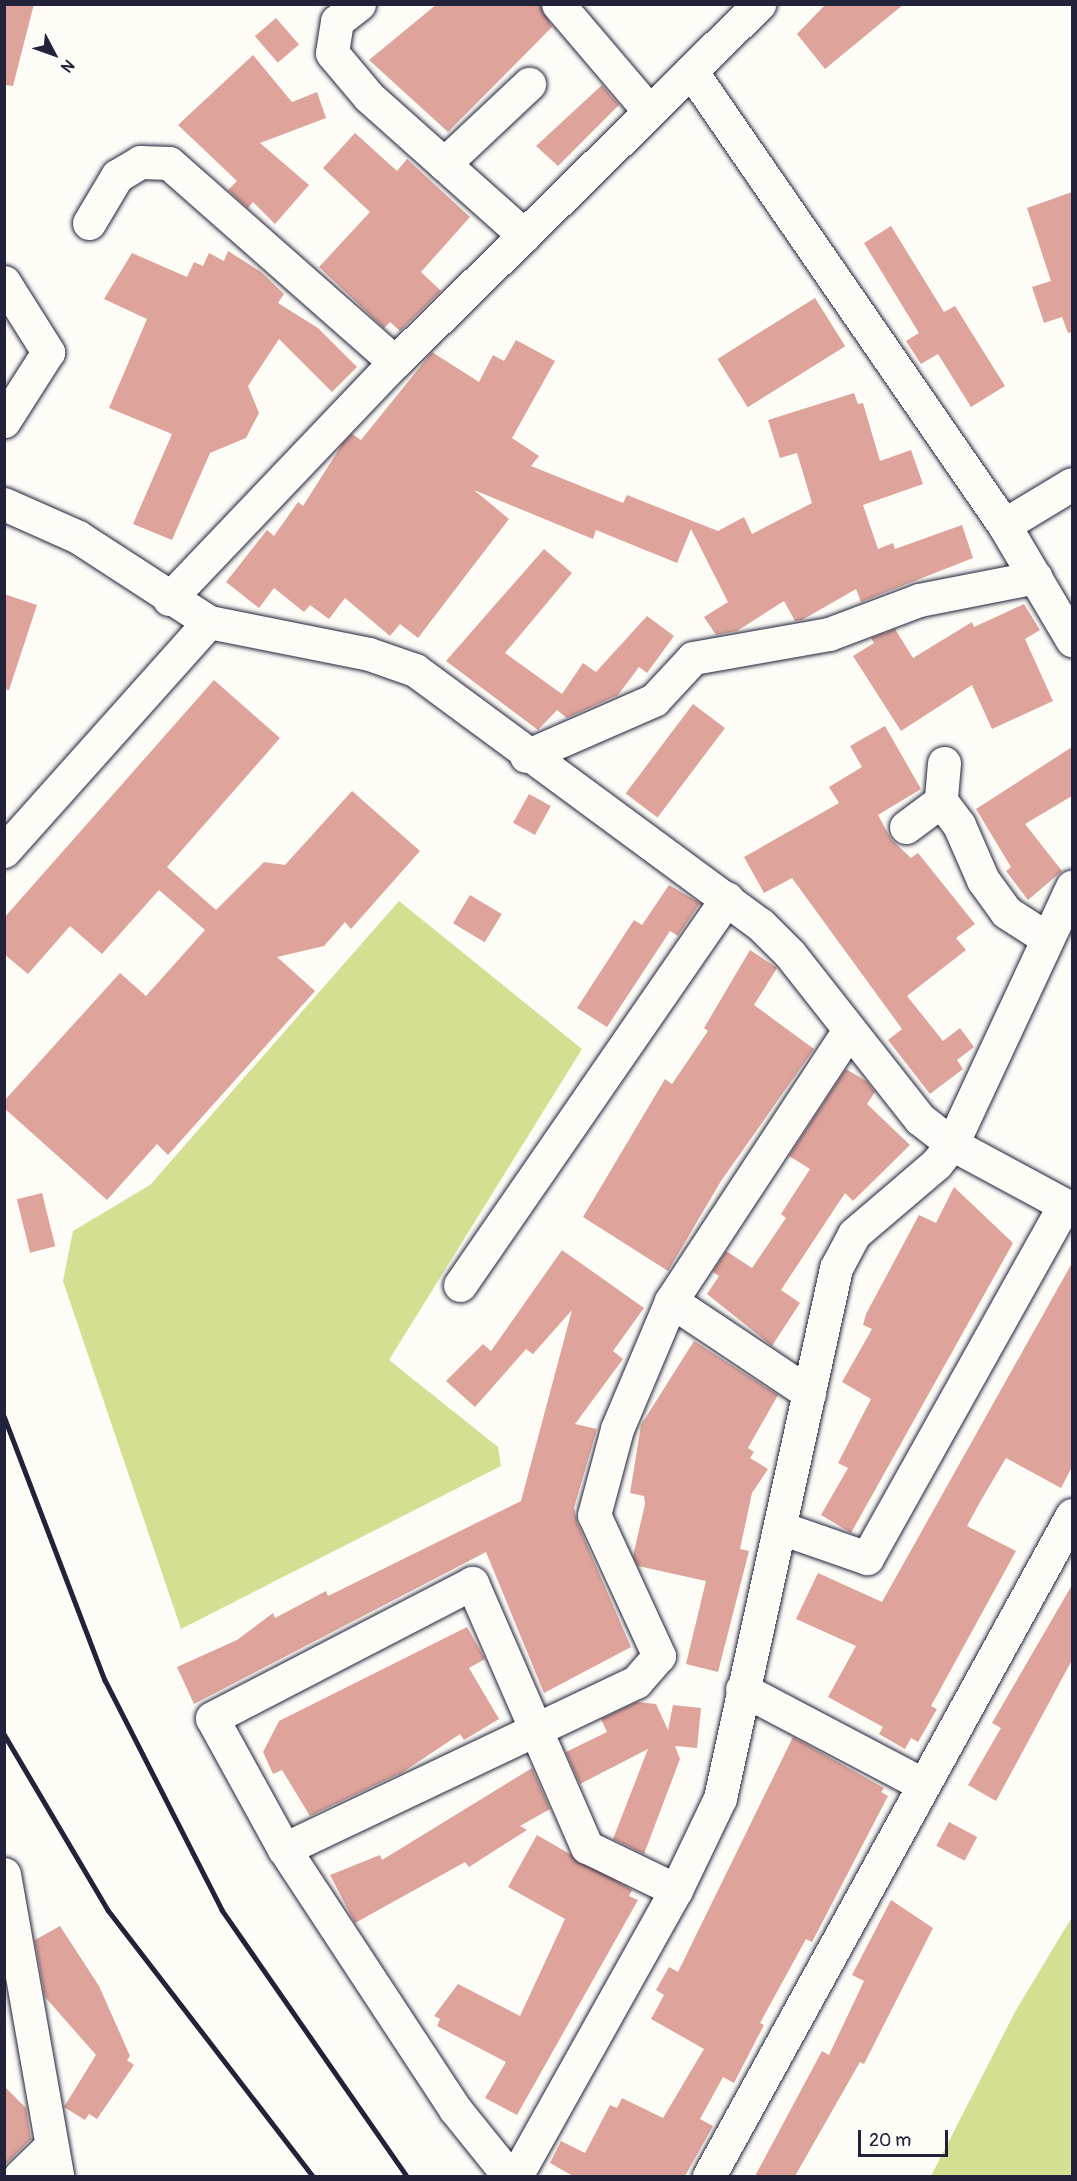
<!DOCTYPE html>
<html>
<head>
<meta charset="utf-8">
<style>
	body { margin:0 }
	#map { position:relative; width:1077px; height:2181px; overflow:hidden; background:#fdfcf7; font-family:Pangolin,sans-serif }
	div>[style] { position:absolute }
	[style*='--x'] { left:calc(var(--x)*1px); top:calc(var(--y)*1px); width:calc(var(--w)*1px); rotate:calc(var(--a)*1deg) }
	.green>* { inset:0; background:#d4df92 }
	.building>* { inset:0; background:#dea49b; transform-origin:0 0 }
	.roads { filter:drop-shadow(0 0 2px #22223b) drop-shadow(0 0 2px #22223b) }
	.minor>* { height:33px; margin:-16.5px; padding:0 16.5px; transform-origin:16.5px; border-radius:16.5px; background:#fdfcf7 }
	.rail>* { height:4.5px; margin:-2.25px; padding:0 2.25px; transform-origin:2.25px; border-radius:2.25px; background:#22223b }
	span { translate:-50% -50%; white-space:nowrap; text-align:center; line-height:1.15; -webkit-text-stroke:4.5px #fdfcf7; paint-order:stroke }
	.frame { position:absolute; inset:0; border:6px solid #22223b; pointer-events:none }
	.north { position:absolute; left:24px; top:24px; width:60px; height:60px; -webkit-text-stroke:4px #fdfcf7; paint-order:stroke; rotate:131deg; font-size:16px; font-weight:700; line-height:24px; text-align:center; color:#22223b }
	.north::after { content:''; display:block; margin:auto; width:21px; height:27px; background:#22223b; clip-path:polygon(50% 0,100% 100%,50% 72%,0 100%) }
	.scale { position:absolute; left:858px; top:2130px; width:90px; height:27px; box-sizing:border-box; border:3px solid #22223b; border-top:0; padding-left:8px; font-size:18px; line-height:21px; white-space:nowrap; color:#22223b; -webkit-text-stroke:4px #fdfcf7; paint-order:stroke }
</style>
</head>
<body>
<div id="map">
	<div class="green">
		<div style="clip-path:polygon(399px 901px,582px 1049px,389px 1360px,498px 1447px,501px 1466px,181px 1629px,63px 1281px,73px 1231px,150px 1185px)"></div>
		<div style="clip-path:polygon(1072px 1917px,1072px 2176px,931px 2176px,1015px 2012px)"></div>
	</div>
	<div class="building">
		<div style="clip-path:polygon(4px 4px,34px 4px,13px 86px,4px 85px)"></div>
		<div style="clip-path:polygon(437px 4px,540px 4px,552px 27px,448px 132px,369px 60px)"></div>
		<div style="clip-path:polygon(826px 4px,904px 4px,825px 69px,797px 34px)"></div>
		<div style="left:276px;top:18px;width:35px;height:28px;rotate:49deg"></div>
		<div style="clip-path:polygon(253px 55px,292px 102px,317px 92px,326px 118px,260px 143px,309px 185px,275px 224px,253px 202px,248px 208px,228px 190px,237px 181px,178px 125px)"></div>
		<div style="clip-path:polygon(602px 85px,619px 105px,558px 166px,536px 146px)"></div>
		<div style="clip-path:polygon(355px 133px,397px 171px,407px 159px,470px 217px,421px 272px,441px 291px,400px 331px,390px 322px,384px 328px,319px 267px,370px 212px,323px 168px)"></div>
		<div style="clip-path:polygon(1072px 192px,1072px 332px,1068px 333px,1062px 317px,1044px 323px,1032px 287px,1051px 281px,1027px 208px)"></div>
		<div style="clip-path:polygon(891px 226px,944px 312px,955px 306px,1005px 386px,971px 407px,938px 354px,921px 364px,906px 341px,919px 333px,864px 243px)"></div>
		<div style="clip-path:polygon(228px 251px,261px 272px,284px 294px,278px 303px,318px 328px,357px 367px,332px 392px,279px 339px,248px 386px,259px 413px,246px 438px,210px 453px,172px 540px,133px 524px,172px 434px,109px 408px,147px 319px,104px 299px,132px 253px,187px 277px,194px 262px,203px 266px,209px 253px,224px 261px)"></div>
		<div style="left:815px;top:298px;width:57px;height:115px;rotate:58deg"></div>
		<div style="clip-path:polygon(516px 340px,555px 361px,512px 438px,539px 456px,531px 466px,623px 503px,627px 495px,718px 531px,744px 517px,752px 534px,812px 503px,797px 453px,780px 458px,768px 420px,854px 393px,858px 404px,863px 403px,880px 461px,911px 450px,923px 484px,863px 505px,878px 549px,893px 543px,895px 549px,962px 525px,973px 558px,861px 602px,856px 589px,802px 620px,795px 621px,784px 601px,737px 631px,716px 635px,704px 617px,728px 602px,691px 529px,677px 563px,596px 530px,593px 539px,474px 490px,509px 519px,418px 638px,400px 624px,390px 636px,345px 598px,329px 619px,310px 605px,304px 612px,274px 588px,259px 608px,226px 582px,267px 530px,274px 536px,298px 502px,303px 506px,343px 443px,352px 434px,361px 440px,432px 352px,479px 382px,493px 355px,504px 361px)"></div>
		<div style="clip-path:polygon(544px 549px,572px 573px,505px 653px,562px 694px,583px 663px,596px 672px,647px 616px,674px 636px,647px 673px,639px 667px,618px 695px,567px 718px,557px 710px,538px 730px,446px 661px)"></div>
		<div style="clip-path:polygon(4px 594px,37px 605px,9px 690px,4px 689px)"></div>
		<div style="clip-path:polygon(1024px 604px,1040px 630px,1025px 639px,1053px 701px,992px 729px,972px 685px,901px 731px,853px 656px,874px 643px,871px 638px,895px 629px,913px 658px,972px 622px,974px 627px)"></div>
		<div style="clip-path:polygon(214px 680px,280px 738px,167px 867px,216px 910px,264px 862px,285px 865px,352px 791px,420px 851px,351px 929px,345px 922px,324px 946px,277px 957px,315px 991px,168px 1155px,157px 1144px,107px 1200px,4px 1108px,4px 1101px,120px 973px,146px 996px,205px 930px,159px 890px,102px 954px,70px 926px,28px 974px,4px 954px,4px 918px)"></div>
		<div style="left:693px;top:704px;width:40px;height:112px;rotate:37deg"></div>
		<div style="clip-path:polygon(885px 726px,921px 789px,878px 815px,891px 839px,911px 858px,918px 853px,975px 924px,956px 938px,966px 950px,907px 996px,943px 1041px,960px 1028px,974px 1047px,957px 1060px,963px 1069px,930px 1094px,888px 1040px,902px 1029px,792px 878px,764px 893px,744px 857px,839px 803px,829px 787px,862px 767px,850px 746px)"></div>
		<div style="clip-path:polygon(1072px 747px,1072px 796px,1025px 824px,1062px 871px,1028px 900px,1006px 871px,1011px 867px,976px 809px)"></div>
		<div style="left:529px;top:794px;width:25px;height:33px;rotate:29deg"></div>
		<div style="clip-path:polygon(669px 885px,700px 903px,678px 936px,670px 931px,607px 1027px,577px 1008px,634px 920px,642px 925px)"></div>
		<div style="left:470px;top:895px;width:37px;height:33px;rotate:31deg"></div>
		<div style="clip-path:polygon(750px 950px,777px 968px,754px 1005px,814px 1049px,721px 1181px,668px 1271px,583px 1217px,665px 1079px,672px 1084px,708px 1031px,704px 1028px)"></div>
		<div style="clip-path:polygon(846px 1069px,866px 1081px,875px 1092px,867px 1104px,910px 1145px,853px 1201px,845px 1193px,781px 1290px,800px 1303px,772px 1346px,707px 1294px,719px 1276px,713px 1272px,726px 1251px,752px 1268px,786px 1218px,781px 1214px,810px 1169px,789px 1156px)"></div>
		<div style="clip-path:polygon(954px 1187px,1013px 1243px,851px 1533px,821px 1515px,848px 1468px,838px 1463px,871px 1399px,842px 1382px,872px 1329px,863px 1325px,866px 1314px,919px 1215px,936px 1223px)"></div>
		<div style="left:42px;top:1193px;width:55px;height:26px;rotate:76deg"></div>
		<div style="clip-path:polygon(562px 1250px,644px 1308px,613px 1351px,623px 1359px,575px 1424px,597px 1429px,574px 1508px,577px 1522px,631px 1647px,544px 1693px,486px 1552px,194px 1704px,177px 1667px,237px 1640px,273px 1613px,275px 1618px,326px 1591px,328px 1596px,521px 1501px,572px 1310px,533px 1354px,526px 1349px,475px 1407px,446px 1381px,483px 1344px,491px 1351px)"></div>
		<div style="clip-path:polygon(1072px 1263px,1072px 1467px,1061px 1488px,1006px 1458px,980px 1502px,967px 1526px,1016px 1551px,931px 1706px,937px 1709px,918px 1742px,911px 1738px,905px 1749px,879px 1734px,883px 1727px,828px 1697px,856px 1646px,796px 1619px,818px 1573px,882px 1602px)"></div>
		<div style="clip-path:polygon(694px 1341px,778px 1395px,748px 1448px,754px 1452px,750px 1458px,768px 1469px,752px 1493px,740px 1549px,749px 1551px,718px 1672px,686px 1664px,706px 1581px,638px 1566px,633px 1556px,645px 1504px,644px 1496px,630px 1493px,641px 1425px)"></div>
		<div style="clip-path:polygon(1072px 1585px,1072px 1660px,996px 1801px,968px 1785px,1001px 1728px,992px 1723px)"></div>
		<div style="clip-path:polygon(467px 1627px,485px 1659px,469px 1668px,499px 1719px,464px 1740px,460px 1734px,403px 1772px,310px 1816px,282px 1770px,273px 1774px,263px 1752px,279px 1721px)"></div>
		<div style="clip-path:polygon(637px 1702px,656px 1704px,668px 1730px,673px 1705px,701px 1708px,697px 1748px,675px 1746px,680px 1759px,644px 1854px,613px 1839px,648px 1749px,580px 1784px,566px 1752px,607px 1732px,601px 1719px)"></div>
		<div style="clip-path:polygon(793px 1737px,884px 1788px,881px 1792px,888px 1796px,812px 1942px,806px 1939px,760px 2023px,764px 2025px,734px 2083px,723px 2077px,700px 2119px,713px 2126px,685px 2176px,573px 2176px,550px 2163px,561px 2141px,585px 2153px,610px 2105px,617px 2108px,622px 2098px,663px 2118px,704px 2049px,651px 2019px,664px 1995px,656px 1990px,669px 1967px,678px 1972px)"></div>
		<div style="clip-path:polygon(532px 1768px,550px 1809px,520px 1826px,527px 1830px,469px 1867px,465px 1862px,355px 1923px,330px 1875px,380px 1855px,382px 1860px)"></div>
		<div style="left:949px;top:1822px;width:32px;height:27px;rotate:28deg"></div>
		<div style="clip-path:polygon(537px 1835px,632px 1890px,629px 1896px,638px 1900px,517px 2115px,485px 2098px,506px 2062px,437px 2026px,440px 2019px,434px 2016px,458px 1984px,520px 2016px,565px 1919px,508px 1887px)"></div>
		<div style="clip-path:polygon(891px 1900px,933px 1928px,864px 2064px,860px 2062px,795px 2176px,755px 2176px,822px 2051px,829px 2055px,864px 1981px,852px 1975px)"></div>
		<div style="clip-path:polygon(60px 1926px,99px 1986px,130px 2056px,127px 2060px,134px 2065px,97px 2119px,89px 2114px,85px 2120px,64px 2107px,96px 2055px,45px 1997px,35px 1940px)"></div>
		<div style="clip-path:polygon(4px 2086px,26px 2108px,31px 2139px,4px 2166px)"></div>
	</div>
	<div class="roads">
		<div class="minor">
			<div style="--x:359;--y:4;--w:28;--a:142"></div>
			<div style="--x:337;--y:21;--w:32;--a:99"></div>
			<div style="--x:332;--y:53;--w:57;--a:49.9"></div>
			<div style="--x:369;--y:97;--w:208;--a:41.7"></div>
			<div style="--x:558;--y:4;--w:140;--a:49.6"></div>
			<div style="--x:691;--y:71;--w:551;--a:55.42"></div>
			<div style="--x:1004;--y:525;--w:134;--a:59.4"></div>
			<div style="--x:444;--y:164;--w:117;--a:-43.3"></div>
			<div style="--x:89;--y:223;--w:55;--a:-59.2"></div>
			<div style="--x:117;--y:176;--w:27;--a:-31"></div>
			<div style="--x:140;--y:162;--w:29;--a:2"></div>
			<div style="--x:169;--y:163;--w:301;--a:41.4"></div>
			<div style="--x:4;--y:282;--w:83;--a:57.8"></div>
			<div style="--x:48;--y:352;--w:82;--a:122.5"></div>
			<div style="--x:4;--y:504;--w:81;--a:24"></div>
			<div style="--x:78;--y:537;--w:156;--a:33"></div>
			<div style="--x:209;--y:622;--w:163;--a:11.3"></div>
			<div style="--x:369;--y:654;--w:49;--a:19.2"></div>
			<div style="--x:415;--y:670;--w:428;--a:36.4"></div>
			<div style="--x:760;--y:924;--w:42;--a:45"></div>
			<div style="--x:790;--y:954;--w:210;--a:51.8"></div>
			<div style="--x:920;--y:1119;--w:41;--a:38"></div>
			<div style="--x:952;--y:1144;--w:136;--a:28.4"></div>
			<div style="--x:1004;--y:525;--w:79;--a:-31.1"></div>
			<div style="--x:169;--y:599;--w:327;--a:-46.4"></div>
			<div style="--x:395;--y:362;--w:511;--a:-44.52"></div>
			<div style="--x:526;--y:756;--w:140;--a:-23.6"></div>
			<div style="--x:654;--y:700;--w:57;--a:-47.1"></div>
			<div style="--x:693;--y:658;--w:138;--a:-10"></div>
			<div style="--x:829;--y:634;--w:96;--a:-20.7"></div>
			<div style="--x:919;--y:600;--w:119;--a:-11.1"></div>
			<div style="--x:944;--y:763;--w:38;--a:95"></div>
			<div style="--x:941;--y:801;--w:30;--a:53"></div>
			<div style="--x:959;--y:825;--w:60;--a:66.4"></div>
			<div style="--x:983;--y:880;--w:39;--a:54"></div>
			<div style="--x:1006;--y:912;--w:46;--a:32.7"></div>
			<div style="--x:906;--y:827;--w:44;--a:-36.6"></div>
			<div style="--x:4;--y:851;--w:307;--a:-48.2"></div>
			<div style="--x:460;--y:1285;--w:470;--a:-55.4"></div>
			<div style="--x:671;--y:1301;--w:166;--a:33.7"></div>
			<div style="--x:781;--y:1528;--w:91;--a:19.2"></div>
			<div style="--x:867;--y:1558;--w:404;--a:-60.8"></div>
			<div style="--x:742;--y:1689;--w:204;--a:27.8"></div>
			<div style="--x:284;--y:1849;--w:390;--a:-25.4"></div>
			<div style="--x:636;--y:1682;--w:35;--a:-49"></div>
			<div style="--x:659;--y:1656;--w:155;--a:-114.7"></div>
			<div style="--x:594;--y:1515;--w:89;--a:-75"></div>
			<div style="--x:617;--y:1429;--w:139;--a:-67.1"></div>
			<div style="--x:671;--y:1301;--w:322;--a:-56.7"></div>
			<div style="--x:4;--y:1874;--w:307;--a:80"></div>
			<div style="--x:20;--y:2176;--w:43;--a:-44.1"></div>
			<div style="--x:509;--y:2176;--w:86;--a:-128.9"></div>
			<div style="--x:455;--y:2109;--w:311;--a:-123.3"></div>
			<div style="--x:284;--y:1849;--w:149;--a:-118.8"></div>
			<div style="--x:212;--y:1718;--w:293;--a:-27.4"></div>
			<div style="--x:472;--y:1583;--w:288;--a:66.5"></div>
			<div style="--x:587;--y:1847;--w:99;--a:25.8"></div>
			<div style="--x:516;--y:2176;--w:328;--a:-60.8"></div>
			<div style="--x:676;--y:1890;--w:102;--a:-64.4"></div>
			<div style="--x:720;--y:1798;--w:543;--a:-77.65"></div>
			<div style="--x:836;--y:1268;--w:38;--a:-62"></div>
			<div style="--x:854;--y:1234;--w:108;--a:-40.5"></div>
			<div style="--x:936;--y:1164;--w:26;--a:-51"></div>
			<div style="--x:952;--y:1144;--w:284;--a:-65"></div>
			<div style="--x:709;--y:2176;--w:754;--a:-61.23"></div>
		</div>
	</div>
	<div class="rail">
		<div style="--x:4;--y:1416;--w:283;--a:69.1"></div>
		<div style="--x:105;--y:1680;--w:258;--a:63"></div>
		<div style="--x:222;--y:1910;--w:324;--a:55.2"></div>
		<div style="--x:4;--y:1734;--w:204;--a:59.4"></div>
		<div style="--x:108;--y:1910;--w:336;--a:52.4"></div>
	</div>
	<div class="frame"></div>
	<div class="north">N</div>
	<div class="scale">20 m</div>
</div>
</body>
</html>
